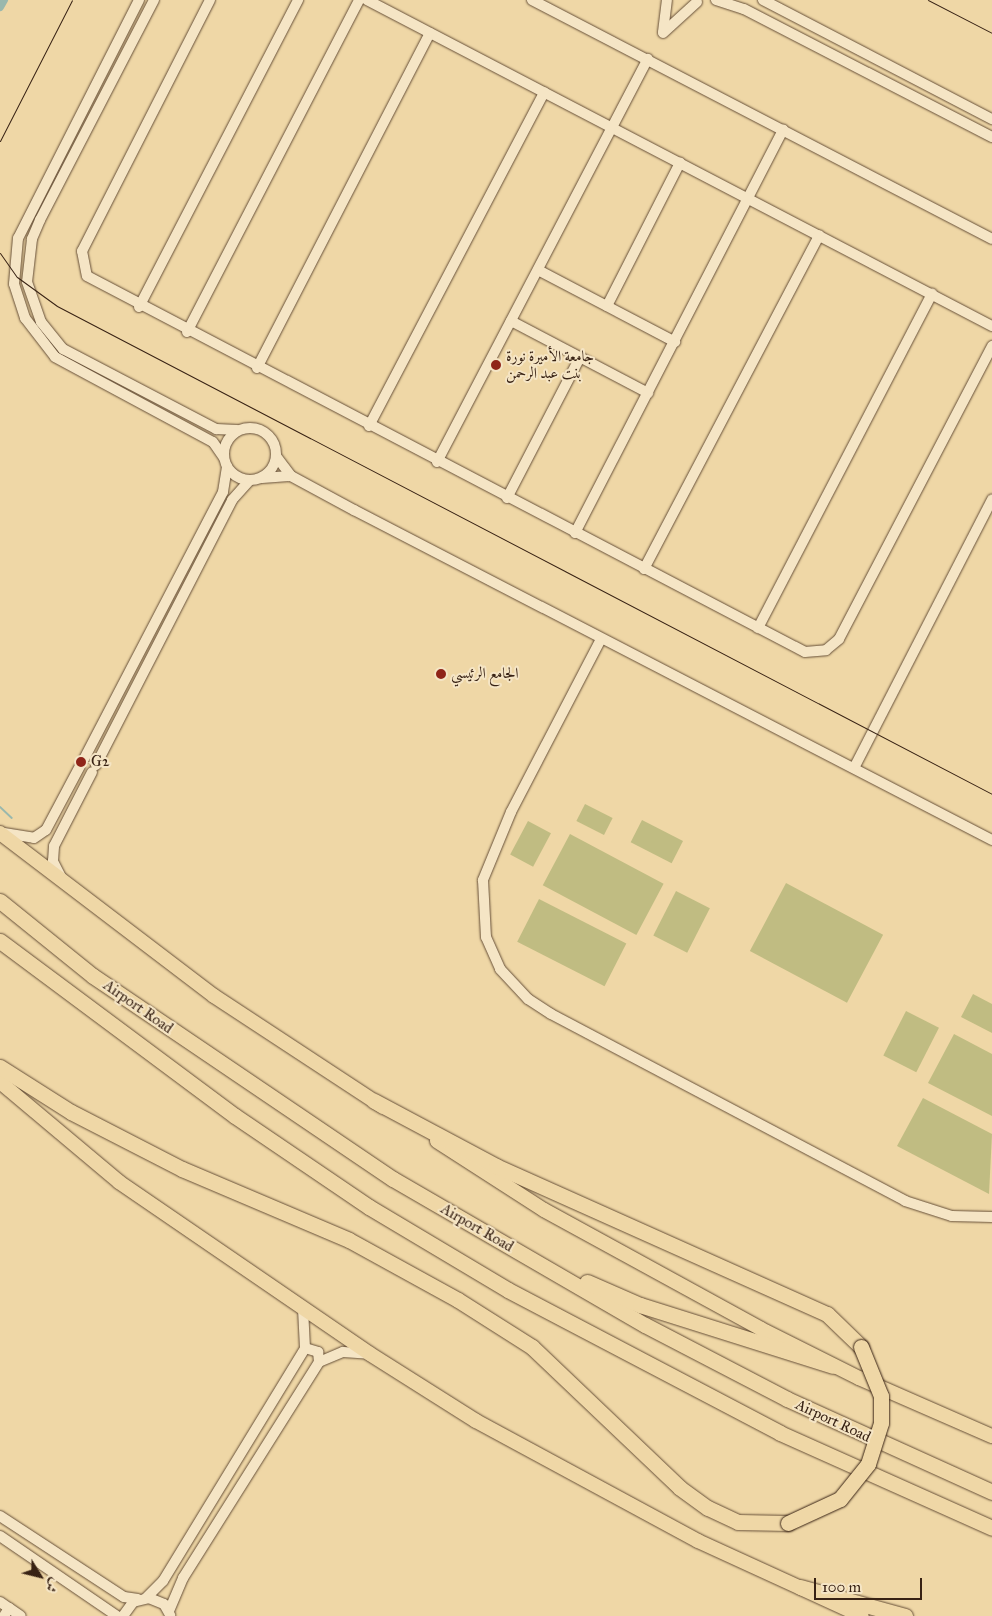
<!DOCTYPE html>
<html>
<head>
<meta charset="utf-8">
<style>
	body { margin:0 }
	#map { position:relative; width:992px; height:1616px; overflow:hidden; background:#efd7a6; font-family:"IM FELL Great Primer",Amiri,serif }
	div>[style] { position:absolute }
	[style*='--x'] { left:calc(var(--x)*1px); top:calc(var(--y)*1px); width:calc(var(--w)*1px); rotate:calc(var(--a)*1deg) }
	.green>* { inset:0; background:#c0bc82; transform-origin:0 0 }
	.stream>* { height:2px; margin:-1px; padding:0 1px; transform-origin:1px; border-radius:1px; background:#9ab8ad }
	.canal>* { height:8px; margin:-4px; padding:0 4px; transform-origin:4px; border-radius:4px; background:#9ab8ad }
	.roads { filter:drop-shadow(0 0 1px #664f38) drop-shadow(0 0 1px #664f38) }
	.minor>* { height:10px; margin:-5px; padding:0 5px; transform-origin:5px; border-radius:5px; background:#f5e5c5 }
	.minor>.ring { margin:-5px; padding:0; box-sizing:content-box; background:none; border:10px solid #f5e5c5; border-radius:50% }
	.major>* { height:14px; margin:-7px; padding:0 7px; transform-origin:7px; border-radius:7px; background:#efd7a6 }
	.highway>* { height:15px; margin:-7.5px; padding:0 7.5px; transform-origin:7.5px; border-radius:7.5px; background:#efd7a6 }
	.tram>* { height:1px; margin:-0.5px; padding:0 0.5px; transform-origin:0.5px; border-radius:0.5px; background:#382214 }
	.bridges { filter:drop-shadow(0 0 1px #382214) drop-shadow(0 0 1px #382214) }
	.highway-bridge>* { height:15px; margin:-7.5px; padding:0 7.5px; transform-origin:7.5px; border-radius:7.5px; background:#efd7a6 }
	.dots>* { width:14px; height:14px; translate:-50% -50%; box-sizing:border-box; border:2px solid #f5e5c5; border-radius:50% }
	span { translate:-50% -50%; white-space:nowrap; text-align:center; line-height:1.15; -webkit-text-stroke:4px #f5e5c5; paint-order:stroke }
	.poi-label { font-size:15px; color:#382214 }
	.left { translate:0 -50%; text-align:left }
	.street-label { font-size:15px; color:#382214 }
	.north { position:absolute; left:15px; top:1551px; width:50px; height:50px; -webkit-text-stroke:4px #f5e5c5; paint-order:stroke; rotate:126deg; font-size:14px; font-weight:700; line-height:20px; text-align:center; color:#382214 }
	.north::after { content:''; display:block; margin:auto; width:18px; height:22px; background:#382214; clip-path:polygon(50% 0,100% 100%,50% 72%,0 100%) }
	.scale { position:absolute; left:814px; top:1578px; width:108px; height:22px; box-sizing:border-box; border:2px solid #382214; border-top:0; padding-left:6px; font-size:15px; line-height:18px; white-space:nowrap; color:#382214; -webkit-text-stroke:4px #f5e5c5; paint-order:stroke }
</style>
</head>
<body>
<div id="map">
	<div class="green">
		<div style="left:585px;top:804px;width:31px;height:19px;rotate:27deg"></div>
		<div style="left:642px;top:820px;width:46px;height:25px;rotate:27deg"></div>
		<div style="left:528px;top:821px;width:26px;height:38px;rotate:28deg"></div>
		<div style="left:570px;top:834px;width:106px;height:58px;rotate:28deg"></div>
		<div style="left:786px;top:883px;width:110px;height:77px;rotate:28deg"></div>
		<div style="left:676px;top:891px;width:38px;height:50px;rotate:27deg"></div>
		<div style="left:539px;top:899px;width:98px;height:48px;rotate:27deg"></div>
		<div style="clip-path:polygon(973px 994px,992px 1004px,992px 1033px,961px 1017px)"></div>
		<div style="left:906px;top:1011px;width:37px;height:50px;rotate:27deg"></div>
		<div style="clip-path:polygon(954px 1034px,992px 1054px,992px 1116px,928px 1083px)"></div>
		<div style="clip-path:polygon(923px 1098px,992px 1134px,989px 1194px,897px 1146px)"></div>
	</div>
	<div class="stream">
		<div style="--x:0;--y:807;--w:16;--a:43"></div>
	</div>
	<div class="canal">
		<div style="--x:0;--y:7;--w:8;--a:-60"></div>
	</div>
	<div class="roads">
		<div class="minor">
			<div style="--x:139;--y:0;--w:267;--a:116.9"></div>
			<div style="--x:18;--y:238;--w:46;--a:95"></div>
			<div style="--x:14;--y:284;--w:36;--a:72"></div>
			<div style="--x:25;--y:318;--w:49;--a:52.4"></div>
			<div style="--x:55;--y:357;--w:179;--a:28.3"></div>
			<div style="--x:213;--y:442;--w:19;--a:55"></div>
			<div style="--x:154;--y:0;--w:248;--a:117.4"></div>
			<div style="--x:40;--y:220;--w:21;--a:113"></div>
			<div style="--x:32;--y:239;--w:43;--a:96.6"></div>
			<div style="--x:27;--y:282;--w:42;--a:70.7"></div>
			<div style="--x:41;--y:322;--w:35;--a:51"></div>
			<div style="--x:63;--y:349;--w:173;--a:27.6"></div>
			<div style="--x:216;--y:429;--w:21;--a:3"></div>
			<div style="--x:210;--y:0;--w:282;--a:117"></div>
			<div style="--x:82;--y:251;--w:25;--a:79"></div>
			<div style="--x:87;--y:276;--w:810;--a:27.64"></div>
			<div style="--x:805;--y:652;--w:21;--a:-5"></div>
			<div style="--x:826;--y:650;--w:17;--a:-40"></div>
			<div style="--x:839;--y:639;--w:331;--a:-62.4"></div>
			<div style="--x:367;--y:0;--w:705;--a:27.55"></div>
			<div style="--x:532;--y:0;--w:518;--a:27.45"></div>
			<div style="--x:716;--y:0;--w:29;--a:18"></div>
			<div style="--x:744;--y:9;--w:279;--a:27.3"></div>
			<div style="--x:763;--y:0;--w:258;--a:27.5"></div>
			<div style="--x:663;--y:32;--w:32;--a:-83"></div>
			<div style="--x:663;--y:33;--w:46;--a:-42.4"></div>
			<div style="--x:538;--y:270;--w:155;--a:27.7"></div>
			<div style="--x:607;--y:306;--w:161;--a:-63"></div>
			<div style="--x:139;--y:307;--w:346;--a:-62.6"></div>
			<div style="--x:511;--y:321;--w:155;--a:27.7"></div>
			<div style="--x:187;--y:332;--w:374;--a:-62.6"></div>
			<div style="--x:257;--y:368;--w:377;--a:-62.7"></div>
			<div style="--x:369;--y:426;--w:377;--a:-62.3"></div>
			<div class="ring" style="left:224px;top:428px;width:42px;height:42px"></div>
			<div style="--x:276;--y:456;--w:25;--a:53"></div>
			<div style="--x:291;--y:476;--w:72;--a:28.4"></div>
			<div style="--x:354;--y:510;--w:718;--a:27.35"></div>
			<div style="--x:437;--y:462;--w:455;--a:-62.4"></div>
			<div style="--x:262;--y:478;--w:29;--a:-4"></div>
			<div style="--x:507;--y:498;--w:159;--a:-62.6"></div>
			<div style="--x:575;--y:533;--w:454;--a:-62.7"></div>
			<div style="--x:644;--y:569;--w:377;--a:-62.3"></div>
			<div style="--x:758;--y:628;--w:377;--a:-62.5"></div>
			<div style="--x:601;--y:639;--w:195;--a:117.5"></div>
			<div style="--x:511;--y:812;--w:74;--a:112.4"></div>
			<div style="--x:483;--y:880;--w:57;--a:87"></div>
			<div style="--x:486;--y:937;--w:35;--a:66"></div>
			<div style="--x:500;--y:969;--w:41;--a:47"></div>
			<div style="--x:528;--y:999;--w:27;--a:33"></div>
			<div style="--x:551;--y:1014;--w:400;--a:27.8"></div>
			<div style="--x:905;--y:1201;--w:49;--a:17.7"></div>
			<div style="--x:952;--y:1216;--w:40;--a:1.4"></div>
			<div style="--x:84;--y:759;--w:301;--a:-62.5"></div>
			<div style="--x:223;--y:492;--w:26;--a:-81"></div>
			<div style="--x:96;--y:765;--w:298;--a:-62.8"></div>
			<div style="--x:232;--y:500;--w:27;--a:-48"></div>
			<div style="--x:854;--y:768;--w:302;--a:-62.8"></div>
			<div style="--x:4;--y:833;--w:30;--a:9"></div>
			<div style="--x:34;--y:838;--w:14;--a:-34"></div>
			<div style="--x:46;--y:830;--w:72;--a:-62"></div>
			<div style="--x:61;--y:877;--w:18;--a:-117"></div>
			<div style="--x:53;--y:861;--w:15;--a:-86"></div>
			<div style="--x:54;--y:846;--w:83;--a:-62.8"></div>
			<div style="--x:305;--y:1348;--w:14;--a:17"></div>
			<div style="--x:318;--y:1352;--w:10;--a:84"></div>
			<div style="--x:0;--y:1516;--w:148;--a:33.2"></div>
			<div style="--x:124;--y:1597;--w:14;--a:8"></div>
			<div style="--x:0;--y:1536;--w:142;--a:34.4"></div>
			<div style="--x:146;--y:1598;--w:24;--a:-45"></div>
			<div style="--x:163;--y:1581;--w:273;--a:-58.6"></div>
			<div style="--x:305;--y:1348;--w:40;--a:-92.9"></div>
			<div style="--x:0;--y:1602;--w:11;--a:34"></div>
			<div style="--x:9;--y:1608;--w:9;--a:122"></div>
			<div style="--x:9;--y:1608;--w:14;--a:34"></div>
			<div style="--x:169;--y:1611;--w:36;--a:-67"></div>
			<div style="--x:183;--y:1578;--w:255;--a:-57.8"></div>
			<div style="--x:319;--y:1362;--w:26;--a:-23"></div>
			<div style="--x:343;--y:1352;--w:26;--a:4"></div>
			<div style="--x:123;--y:1616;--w:17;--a:-54"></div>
			<div style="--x:133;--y:1602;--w:16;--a:-14"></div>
			<div style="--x:149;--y:1598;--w:16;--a:22"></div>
			<div style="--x:164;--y:1604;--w:13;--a:61"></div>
		</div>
		<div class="major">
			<div style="--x:0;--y:833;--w:269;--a:37.3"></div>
			<div style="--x:214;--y:996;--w:202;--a:33.3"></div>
			<div style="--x:0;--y:1082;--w:155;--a:40"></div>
			<div style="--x:119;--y:1182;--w:304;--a:34.4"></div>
			<div style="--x:370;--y:1354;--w:125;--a:32.3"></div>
			<div style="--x:476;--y:1421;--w:252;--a:28.4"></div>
			<div style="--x:698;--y:1541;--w:180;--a:24.6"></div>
			<div style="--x:437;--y:1141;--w:127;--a:32.8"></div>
			<div style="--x:544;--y:1210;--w:247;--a:28.7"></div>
			<div style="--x:761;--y:1329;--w:110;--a:26.6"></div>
			<div style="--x:859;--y:1378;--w:145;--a:23.6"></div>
		</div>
		<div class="highway">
			<div style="--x:0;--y:901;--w:119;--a:38.9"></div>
			<div style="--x:93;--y:976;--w:362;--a:34.1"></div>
			<div style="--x:393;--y:1179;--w:291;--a:30.1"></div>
			<div style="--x:645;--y:1325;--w:160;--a:27.5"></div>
			<div style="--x:787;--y:1399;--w:225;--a:24.4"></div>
			<div style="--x:0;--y:941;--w:293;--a:36.7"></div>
			<div style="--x:235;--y:1116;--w:162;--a:34.2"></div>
			<div style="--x:369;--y:1207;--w:162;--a:30.8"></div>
			<div style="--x:508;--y:1290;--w:307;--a:27.7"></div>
			<div style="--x:780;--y:1433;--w:232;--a:24.1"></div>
			<div style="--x:0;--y:1067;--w:84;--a:32.4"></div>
			<div style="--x:71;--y:1112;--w:125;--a:27.2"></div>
			<div style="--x:182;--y:1169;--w:181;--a:23"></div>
			<div style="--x:349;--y:1240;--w:124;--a:28.8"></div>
			<div style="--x:458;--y:1300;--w:88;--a:32.4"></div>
			<div style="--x:532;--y:1347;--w:204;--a:43.6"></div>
			<div style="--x:680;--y:1488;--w:34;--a:36"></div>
			<div style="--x:708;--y:1508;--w:33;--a:25"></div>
			<div style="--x:738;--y:1522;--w:50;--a:1.1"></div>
			<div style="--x:374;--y:1101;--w:138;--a:28"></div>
			<div style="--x:496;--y:1166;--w:363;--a:24.1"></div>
			<div style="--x:827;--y:1314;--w:47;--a:44.1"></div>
			<div style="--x:587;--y:1282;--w:58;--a:23.5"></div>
			<div style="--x:640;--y:1305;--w:202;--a:17.5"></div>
			<div style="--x:800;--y:1587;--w:109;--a:15.4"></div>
		</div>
	</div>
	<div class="tram">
		<div style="--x:928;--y:0;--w:72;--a:27.3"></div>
		<div style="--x:0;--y:141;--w:158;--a:-62.9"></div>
		<div style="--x:0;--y:253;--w:29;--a:55"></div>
		<div style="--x:17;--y:277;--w:49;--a:35.9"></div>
		<div style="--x:57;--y:306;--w:1055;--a:27.56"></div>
	</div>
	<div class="bridges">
		<div class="highway-bridge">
			<div style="--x:788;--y:1523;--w:57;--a:-24.8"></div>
			<div style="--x:840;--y:1499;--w:45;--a:-51.3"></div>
			<div style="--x:868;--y:1464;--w:43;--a:-72.4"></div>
			<div style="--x:881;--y:1423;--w:27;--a:-90"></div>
			<div style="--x:881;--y:1396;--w:53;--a:-112.2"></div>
		</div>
	</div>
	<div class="dots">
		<div style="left:496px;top:365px;background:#8f2418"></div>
		<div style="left:441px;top:674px;background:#8f2418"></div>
		<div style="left:81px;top:762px;background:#8f2418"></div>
	</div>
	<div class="poi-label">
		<span class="left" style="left:506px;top:365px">جامعة الأميرة نورة<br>بنت عبد الرحمن</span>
		<span class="left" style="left:451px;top:674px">الجامع الرئيسي</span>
		<span class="left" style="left:91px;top:762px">G2</span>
	</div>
	<div class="street-label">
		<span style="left:138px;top:1007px;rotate:35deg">Airport Road</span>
		<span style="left:477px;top:1228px;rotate:30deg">Airport Road</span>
		<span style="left:833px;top:1421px;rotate:25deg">Airport Road</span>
	</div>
	<div class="north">ش</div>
	<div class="scale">100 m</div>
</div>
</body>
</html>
